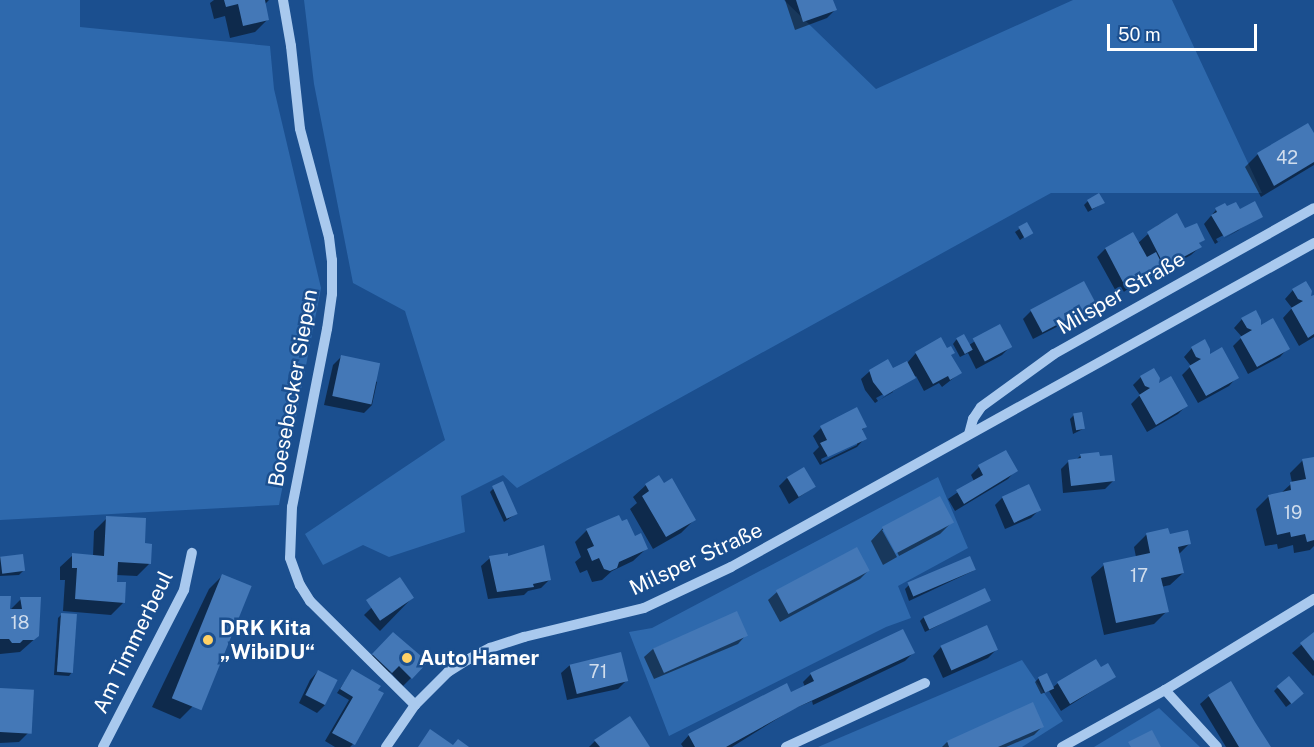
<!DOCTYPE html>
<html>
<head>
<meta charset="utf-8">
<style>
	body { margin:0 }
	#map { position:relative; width:1314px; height:747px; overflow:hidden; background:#1b4f8f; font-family:"Public Sans",sans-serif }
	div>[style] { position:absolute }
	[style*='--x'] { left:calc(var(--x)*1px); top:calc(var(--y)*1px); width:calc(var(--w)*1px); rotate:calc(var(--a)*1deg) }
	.green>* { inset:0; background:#2e69ad }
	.shadow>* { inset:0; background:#0007 }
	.building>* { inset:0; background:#4478b7; transform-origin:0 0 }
	.minor>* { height:10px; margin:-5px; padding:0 5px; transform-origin:5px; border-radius:5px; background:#a9c9ee }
	.dots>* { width:16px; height:16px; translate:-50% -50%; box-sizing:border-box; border:3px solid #1b4f8f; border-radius:50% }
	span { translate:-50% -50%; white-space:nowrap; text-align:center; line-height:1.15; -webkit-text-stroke:5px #1b4f8f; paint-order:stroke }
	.number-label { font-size:18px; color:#d0dded }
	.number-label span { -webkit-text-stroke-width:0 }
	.street-label { font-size:21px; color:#fff }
	.poi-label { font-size:21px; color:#fff; font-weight:700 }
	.left { translate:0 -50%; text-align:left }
	.scale { position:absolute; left:1107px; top:24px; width:150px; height:27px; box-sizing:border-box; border:3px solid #fff; border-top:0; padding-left:8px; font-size:18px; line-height:21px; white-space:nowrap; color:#fff; -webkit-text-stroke:4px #1b4f8f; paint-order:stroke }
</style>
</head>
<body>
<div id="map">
	<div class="green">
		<div style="clip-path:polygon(0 0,80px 0,80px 27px,270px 46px,274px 89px,321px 288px,279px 505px,0 520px)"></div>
		<div style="clip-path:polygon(304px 0,784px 0,876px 89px,1073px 0,1172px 0,1262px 193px,1051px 193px,517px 488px,503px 475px,461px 496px,465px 532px,389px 557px,363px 545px,323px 565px,305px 534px,445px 440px,405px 311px,353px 283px,314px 84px)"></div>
		<div style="clip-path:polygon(938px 477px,968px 548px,898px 586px,911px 618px,886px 627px,669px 736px,629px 632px,652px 628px)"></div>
		<div style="clip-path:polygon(1022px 660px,1063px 721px,1022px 747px,818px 747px)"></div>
		<div style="clip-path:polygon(1159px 708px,1200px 747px,1094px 747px)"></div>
	</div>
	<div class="shadow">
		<div style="clip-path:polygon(214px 0,269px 0,264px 5px,267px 20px,255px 32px,230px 38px,225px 16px,214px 19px,210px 3px)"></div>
		<div style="clip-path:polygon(785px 0,832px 0,835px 10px,827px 18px,795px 30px)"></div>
		<div style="clip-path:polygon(1308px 125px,1314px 136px,1314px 165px,1261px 197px,1245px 167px,1258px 154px)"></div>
		<div style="clip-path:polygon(1088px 201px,1103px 203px,1088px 212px,1084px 205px)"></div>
		<div style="clip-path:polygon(evenodd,1227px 208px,1261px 216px,1215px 244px,1204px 224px,1216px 210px,1227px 208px,1239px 227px,1239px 230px,1218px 242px,1216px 239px,1239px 227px)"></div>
		<div style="clip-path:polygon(1177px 215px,1178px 232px,1203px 239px,1198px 244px,1200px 247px,1191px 255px,1118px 295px,1097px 257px,1105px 249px,1137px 244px,1158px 225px)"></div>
		<div style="clip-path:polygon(1027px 224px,1031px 232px,1020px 240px,1015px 232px)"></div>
		<div style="clip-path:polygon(1293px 290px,1310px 299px,1314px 297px,1314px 337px,1299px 346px,1283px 318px,1292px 308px,1285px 299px)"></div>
		<div style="clip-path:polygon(1094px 303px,1086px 312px,1033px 339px,1023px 319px,1031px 311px)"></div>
		<div style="clip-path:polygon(1242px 319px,1288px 348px,1280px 357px,1248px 374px,1233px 346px,1242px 337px,1234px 328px)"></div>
		<div style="clip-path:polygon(999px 326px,1010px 347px,1002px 355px,976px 369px,968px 353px,960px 357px,953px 344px,956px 340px,964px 336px,969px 345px)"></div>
		<div style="clip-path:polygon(1192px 348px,1237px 377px,1229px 386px,1198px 403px,1182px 375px,1191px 366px,1184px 357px)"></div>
		<div style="clip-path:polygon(evenodd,946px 350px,960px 373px,942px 387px,939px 383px,924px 391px,916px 376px,875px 403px,865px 390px,861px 379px,870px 371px,894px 370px,908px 362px,916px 353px,946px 350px,893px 389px,893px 392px,878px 401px,876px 398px,893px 389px)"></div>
		<div style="clip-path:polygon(341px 357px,377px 382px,372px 405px,364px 413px,324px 405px,333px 365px)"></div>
		<div style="clip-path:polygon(1141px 377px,1186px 406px,1178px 414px,1147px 432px,1131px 404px,1140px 395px,1133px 385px)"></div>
		<div style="clip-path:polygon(1074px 415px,1083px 429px,1073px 434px,1070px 419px)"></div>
		<div style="clip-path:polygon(evenodd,865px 427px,861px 431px,865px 438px,857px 447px,820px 465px,813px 453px,819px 447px,813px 436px,821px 428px,865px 427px,857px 442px,857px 445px,822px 462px,821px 459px,857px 442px)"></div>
		<div style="clip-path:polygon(1081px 455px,1114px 480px,1105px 489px,1063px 493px,1061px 469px,1069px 461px,1076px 460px)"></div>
		<div style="clip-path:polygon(1314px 458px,1314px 546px,1310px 550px,1294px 553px,1293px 545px,1278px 549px,1277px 544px,1265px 546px,1256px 509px,1269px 496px,1280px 494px,1292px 483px,1290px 473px,1302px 461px)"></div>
		<div style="clip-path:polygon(979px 467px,1016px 470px,1008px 479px,955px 511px,948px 499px,974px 481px,971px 475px)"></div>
		<div style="clip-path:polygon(787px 478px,814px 487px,789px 504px,779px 486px)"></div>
		<div style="clip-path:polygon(646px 485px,694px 520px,681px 533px,653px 549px,630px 509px,637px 503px,633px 497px)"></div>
		<div style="clip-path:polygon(494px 488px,516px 514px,504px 522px,490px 492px)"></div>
		<div style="clip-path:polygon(1003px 497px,1039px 510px,1031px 518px,1005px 529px,995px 505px)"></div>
		<div style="clip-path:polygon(107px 518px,143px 545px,149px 564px,137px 576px,116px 575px,116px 583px,123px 603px,111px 615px,63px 611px,65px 580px,60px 580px,60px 567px,73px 555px,93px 556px,94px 531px)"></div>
		<div style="clip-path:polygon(952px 522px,940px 534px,899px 556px,886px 530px,882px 530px,897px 557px,883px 565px,871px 541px,883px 528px)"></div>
		<div style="clip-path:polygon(587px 530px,646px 549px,633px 561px,612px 571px,602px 580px,592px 582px,587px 570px,580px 573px,575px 562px,581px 557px,575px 542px)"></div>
		<div style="clip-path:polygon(1146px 535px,1168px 536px,1190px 543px,1179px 554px,1183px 573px,1170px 585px,1161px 587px,1167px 611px,1154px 624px,1104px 635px,1091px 577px,1104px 565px,1136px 557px,1134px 547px)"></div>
		<div style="clip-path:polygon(857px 549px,868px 571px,860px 579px,780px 622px,768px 600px,777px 592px)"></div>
		<div style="clip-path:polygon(0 557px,23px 571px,19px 575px,0 576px)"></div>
		<div style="clip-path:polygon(490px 558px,507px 558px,550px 579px,541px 588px,528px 591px,524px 595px,488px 599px,481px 566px)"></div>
		<div style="clip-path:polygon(975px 570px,909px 601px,905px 589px,909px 585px)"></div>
		<div style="clip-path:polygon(222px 576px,250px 586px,192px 707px,180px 719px,152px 707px,209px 589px)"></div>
		<div style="clip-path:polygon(400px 580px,412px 598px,380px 631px,364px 615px)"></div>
		<div style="clip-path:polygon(0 598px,9px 611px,21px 599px,38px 636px,20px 652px,0 654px)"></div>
		<div style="clip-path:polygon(989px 600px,925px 632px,920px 621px,924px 617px)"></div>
		<div style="clip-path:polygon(736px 613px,746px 635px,738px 644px,654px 679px,644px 657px,653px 649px)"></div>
		<div style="clip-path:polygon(62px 614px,72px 672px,69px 676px,54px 675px,58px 618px)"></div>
		<div style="clip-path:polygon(393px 634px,426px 663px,403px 686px,390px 672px,387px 676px,369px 659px)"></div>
		<div style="clip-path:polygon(1314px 634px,1314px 675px,1313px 676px,1292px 653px)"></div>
		<div style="clip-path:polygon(941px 647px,996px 650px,988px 658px,943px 678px,933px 656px)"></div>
		<div style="clip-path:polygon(913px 653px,905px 661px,813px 705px,812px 701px,793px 709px,732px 747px,683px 747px,681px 744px,689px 735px,805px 687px,803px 682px,811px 674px)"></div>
		<div style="clip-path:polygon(570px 665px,626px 681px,618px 689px,567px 700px,561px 673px)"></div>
		<div style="clip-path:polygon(1100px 669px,1114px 677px,1061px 711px,1049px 691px,1041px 694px,1035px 682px,1039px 678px,1052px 688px,1058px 683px)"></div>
		<div style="clip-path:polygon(318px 671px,325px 705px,317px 713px,299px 703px,310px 680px)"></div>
		<div style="clip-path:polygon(352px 671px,382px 693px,353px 744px,350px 747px,335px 747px,325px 741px,349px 700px,337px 693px)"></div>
		<div style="clip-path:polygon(1277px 688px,1298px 698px,1286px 707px,1274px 691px)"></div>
		<div style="clip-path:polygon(0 690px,31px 730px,19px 742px,0 743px)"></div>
		<div style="clip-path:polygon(1209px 696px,1269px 747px,1226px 747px,1200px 704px)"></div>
		<div style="clip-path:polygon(630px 718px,649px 747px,589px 747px,595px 741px)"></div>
		<div style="clip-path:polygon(1043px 726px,1034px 735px,1006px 747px,942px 747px,947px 742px)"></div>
	</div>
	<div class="building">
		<div style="clip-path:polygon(224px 0,265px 0,269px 20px,243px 26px,238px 4px,226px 7px)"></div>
		<div style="clip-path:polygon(796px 0,833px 0,837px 10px,803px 22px)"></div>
		<div style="clip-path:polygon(1308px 123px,1314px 133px,1314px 162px,1274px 186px,1257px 153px)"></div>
		<div style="clip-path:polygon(1099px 193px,1105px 203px,1092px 209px,1087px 200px)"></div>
		<div style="clip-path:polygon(1255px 201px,1263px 217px,1224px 237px,1211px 215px,1217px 212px,1215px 208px,1225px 203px,1227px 206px,1236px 202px,1240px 209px)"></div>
		<div style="clip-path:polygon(1177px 213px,1185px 228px,1197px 223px,1205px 240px,1199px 243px,1202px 247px,1165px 267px,1147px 232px)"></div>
		<div style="left:1027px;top:222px;width:13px;height:10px;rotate:61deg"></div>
		<div style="clip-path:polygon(1133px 232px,1147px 257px,1156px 252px,1164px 268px,1126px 288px,1105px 248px)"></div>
		<div style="left:1084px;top:281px;width:26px;height:61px;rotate:62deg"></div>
		<div style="clip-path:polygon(1306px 281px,1312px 291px,1311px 296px,1314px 295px,1314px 334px,1308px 338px,1291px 308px,1303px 301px,1298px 299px,1292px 289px)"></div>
		<div style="clip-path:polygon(1256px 310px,1261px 320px,1261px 325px,1273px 318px,1290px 349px,1257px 367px,1240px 337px,1252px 330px,1247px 328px,1241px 318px)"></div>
		<div style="left:1000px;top:324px;width:26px;height:31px;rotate:62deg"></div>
		<div style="left:964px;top:334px;width:18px;height:9px;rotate:61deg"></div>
		<div style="clip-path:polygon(941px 337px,947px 348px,951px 346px,955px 353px,951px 355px,962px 373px,950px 380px,948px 376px,933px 384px,915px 352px)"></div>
		<div style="clip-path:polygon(1205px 339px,1210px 349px,1210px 354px,1222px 347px,1239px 378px,1206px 396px,1189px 366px,1201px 359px,1196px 357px,1191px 347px)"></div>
		<div style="left:341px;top:355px;width:40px;height:42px;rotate:12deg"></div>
		<div style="clip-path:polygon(888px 359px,893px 368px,907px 361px,916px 378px,884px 396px,873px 382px,869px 370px)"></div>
		<div style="clip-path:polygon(1154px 368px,1160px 378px,1159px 383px,1171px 376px,1188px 406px,1156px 425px,1139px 395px,1150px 388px,1145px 386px,1140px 376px)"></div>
		<div style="clip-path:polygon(857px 407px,867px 427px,862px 429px,867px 439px,828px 457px,820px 443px,827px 440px,820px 426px)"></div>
		<div style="left:1082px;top:412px;width:17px;height:9px;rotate:80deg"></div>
		<div style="clip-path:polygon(1006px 450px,1018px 471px,964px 504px,956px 490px,983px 475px,978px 465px)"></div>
		<div style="clip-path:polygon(1099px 452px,1100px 456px,1112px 455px,1115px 481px,1071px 486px,1068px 460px,1081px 458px,1080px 454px)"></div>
		<div style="clip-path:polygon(1314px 457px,1314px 540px,1307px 542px,1305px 534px,1291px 537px,1290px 532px,1277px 535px,1268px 495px,1291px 490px,1290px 482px,1306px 479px,1302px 459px)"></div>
		<div style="left:804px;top:467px;width:23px;height:20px;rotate:59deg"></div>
		<div style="clip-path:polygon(659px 475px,664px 483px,672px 478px,696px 520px,666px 537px,642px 496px,649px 491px,645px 484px)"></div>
		<div style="left:503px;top:481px;width:36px;height:12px;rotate:66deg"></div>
		<div style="left:1029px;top:484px;width:29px;height:30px;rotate:65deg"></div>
		<div style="left:940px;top:496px;width:30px;height:66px;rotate:62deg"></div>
		<div style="clip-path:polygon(619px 515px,622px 521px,627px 519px,635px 536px,641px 533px,648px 549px,619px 562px,617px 568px,610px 571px,604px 569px,599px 558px,592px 561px,587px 549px,594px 546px,586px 529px)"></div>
		<div style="clip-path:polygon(106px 516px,146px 518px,145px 543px,152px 544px,151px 564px,118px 562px,117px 582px,126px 582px,125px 603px,75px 599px,77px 568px,72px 568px,72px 553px,104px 556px)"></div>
		<div style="clip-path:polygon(1168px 528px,1170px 534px,1188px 530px,1191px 544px,1178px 547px,1184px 573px,1161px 578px,1169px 612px,1116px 623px,1103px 563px,1150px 553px,1146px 533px)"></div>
		<div style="clip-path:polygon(544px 545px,551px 580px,533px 584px,534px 587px,497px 592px,489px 556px,508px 553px,508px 556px)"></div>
		<div style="left:857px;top:547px;width:27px;height:92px;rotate:62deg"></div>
		<div style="left:23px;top:554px;width:17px;height:23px;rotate:83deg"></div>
		<div style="left:970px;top:556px;width:15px;height:68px;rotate:67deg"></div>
		<div style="left:222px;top:574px;width:32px;height:134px;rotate:22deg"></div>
		<div style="left:400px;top:577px;width:25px;height:41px;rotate:56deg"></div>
		<div style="left:985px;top:588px;width:14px;height:68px;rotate:65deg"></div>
		<div style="clip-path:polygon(0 596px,11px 596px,10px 609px,22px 609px,20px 597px,41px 597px,39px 636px,34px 640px,23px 640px,20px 643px,12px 643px,9px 639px,0 639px)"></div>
		<div style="left:737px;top:611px;width:27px;height:92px;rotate:66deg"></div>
		<div style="left:61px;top:613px;width:16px;height:59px;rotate:4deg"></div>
		<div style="left:987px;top:625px;width:27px;height:51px;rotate:66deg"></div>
		<div style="clip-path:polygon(903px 629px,915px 653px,798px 707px,726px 747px,695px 747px,688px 734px,787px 683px,791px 692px,814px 681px,810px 673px)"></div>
		<div style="clip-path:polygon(393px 632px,428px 662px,412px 679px,399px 666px,392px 673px,372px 654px)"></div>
		<div style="clip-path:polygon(1314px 632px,1314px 661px,1300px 643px)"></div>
		<div style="left:621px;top:652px;width:30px;height:53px;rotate:76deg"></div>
		<div style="clip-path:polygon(1096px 659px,1101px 667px,1108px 663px,1116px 677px,1070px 704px,1057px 682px)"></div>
		<div style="clip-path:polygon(352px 669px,381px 686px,378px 690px,384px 693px,355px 745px,332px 733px,353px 697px,340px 689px)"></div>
		<div style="left:318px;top:670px;width:22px;height:28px;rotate:27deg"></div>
		<div style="left:1047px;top:673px;width:17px;height:10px;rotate:65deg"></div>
		<div style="left:1289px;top:676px;width:23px;height:16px;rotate:50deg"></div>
		<div style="clip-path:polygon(1231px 681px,1255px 722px,1271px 747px,1239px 747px,1208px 695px)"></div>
		<div style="left:0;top:688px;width:34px;height:44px;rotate:3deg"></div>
		<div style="clip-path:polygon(1033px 702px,1044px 727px,998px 747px,949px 747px,947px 741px)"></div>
		<div style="clip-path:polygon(630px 716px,650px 747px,600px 747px,594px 740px)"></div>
		<div style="clip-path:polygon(430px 729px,453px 745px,458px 739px,469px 747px,418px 747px)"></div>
		<div style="clip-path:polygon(1152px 730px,1161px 747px,1131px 747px,1128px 742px)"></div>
	</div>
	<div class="minor">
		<div style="--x:283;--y:0;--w:47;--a:80.1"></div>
		<div style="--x:291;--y:46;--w:83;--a:83.8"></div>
		<div style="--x:300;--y:129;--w:112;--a:75"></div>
		<div style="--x:329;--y:237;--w:23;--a:83"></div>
		<div style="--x:332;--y:260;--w:34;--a:90"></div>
		<div style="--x:332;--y:294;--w:35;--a:98"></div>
		<div style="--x:327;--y:329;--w:181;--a:101.1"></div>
		<div style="--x:292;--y:507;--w:51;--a:92.2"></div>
		<div style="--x:290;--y:558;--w:29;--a:70"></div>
		<div style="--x:300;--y:585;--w:19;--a:58"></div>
		<div style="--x:310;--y:601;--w:148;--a:44.7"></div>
		<div style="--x:969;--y:434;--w:16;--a:-75"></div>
		<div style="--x:973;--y:419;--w:14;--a:-56"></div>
		<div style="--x:981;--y:407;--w:90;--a:-36"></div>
		<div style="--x:1054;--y:354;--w:298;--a:-29.3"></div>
		<div style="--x:1165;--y:690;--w:77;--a:47.6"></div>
		<div style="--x:103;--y:747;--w:177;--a:-62.7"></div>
		<div style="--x:184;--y:590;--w:38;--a:-78"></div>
		<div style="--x:386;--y:747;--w:51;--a:-55.4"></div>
		<div style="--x:415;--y:705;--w:47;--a:-45"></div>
		<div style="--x:448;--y:672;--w:22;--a:-32"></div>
		<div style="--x:467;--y:660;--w:26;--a:-28"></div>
		<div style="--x:490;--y:648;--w:36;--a:-18"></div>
		<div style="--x:524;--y:637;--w:123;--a:-13.6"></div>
		<div style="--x:644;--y:608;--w:96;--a:-25.2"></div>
		<div style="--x:731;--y:567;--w:667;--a:-29.06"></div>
		<div style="--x:786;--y:747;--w:153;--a:-24.7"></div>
		<div style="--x:1062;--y:747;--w:118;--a:-29"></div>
		<div style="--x:1165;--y:690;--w:175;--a:-31.4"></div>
	</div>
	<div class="dots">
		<div style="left:208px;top:640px;background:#ffd166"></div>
		<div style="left:407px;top:658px;background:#ffd166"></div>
	</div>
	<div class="number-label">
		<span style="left:1287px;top:158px">42</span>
		<span style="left:1293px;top:513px">19</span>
		<span style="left:1139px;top:576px">17</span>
		<span style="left:20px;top:623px">18</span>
		<span style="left:598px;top:672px">71</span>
	</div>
	<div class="street-label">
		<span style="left:1121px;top:293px;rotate:-30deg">Milsper Straße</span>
		<span style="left:293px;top:388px;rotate:-80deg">Boesebecker Siepen</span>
		<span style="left:696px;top:559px;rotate:-25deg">Milsper Straße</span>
		<span style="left:133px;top:642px;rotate:-64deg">Am Timmerbeul</span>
	</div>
	<div class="poi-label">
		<span class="left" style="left:220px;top:640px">DRK Kita<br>„WibiDU“</span>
		<span class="left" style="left:419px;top:658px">Auto Hamer</span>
	</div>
	<div class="scale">50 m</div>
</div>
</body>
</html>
